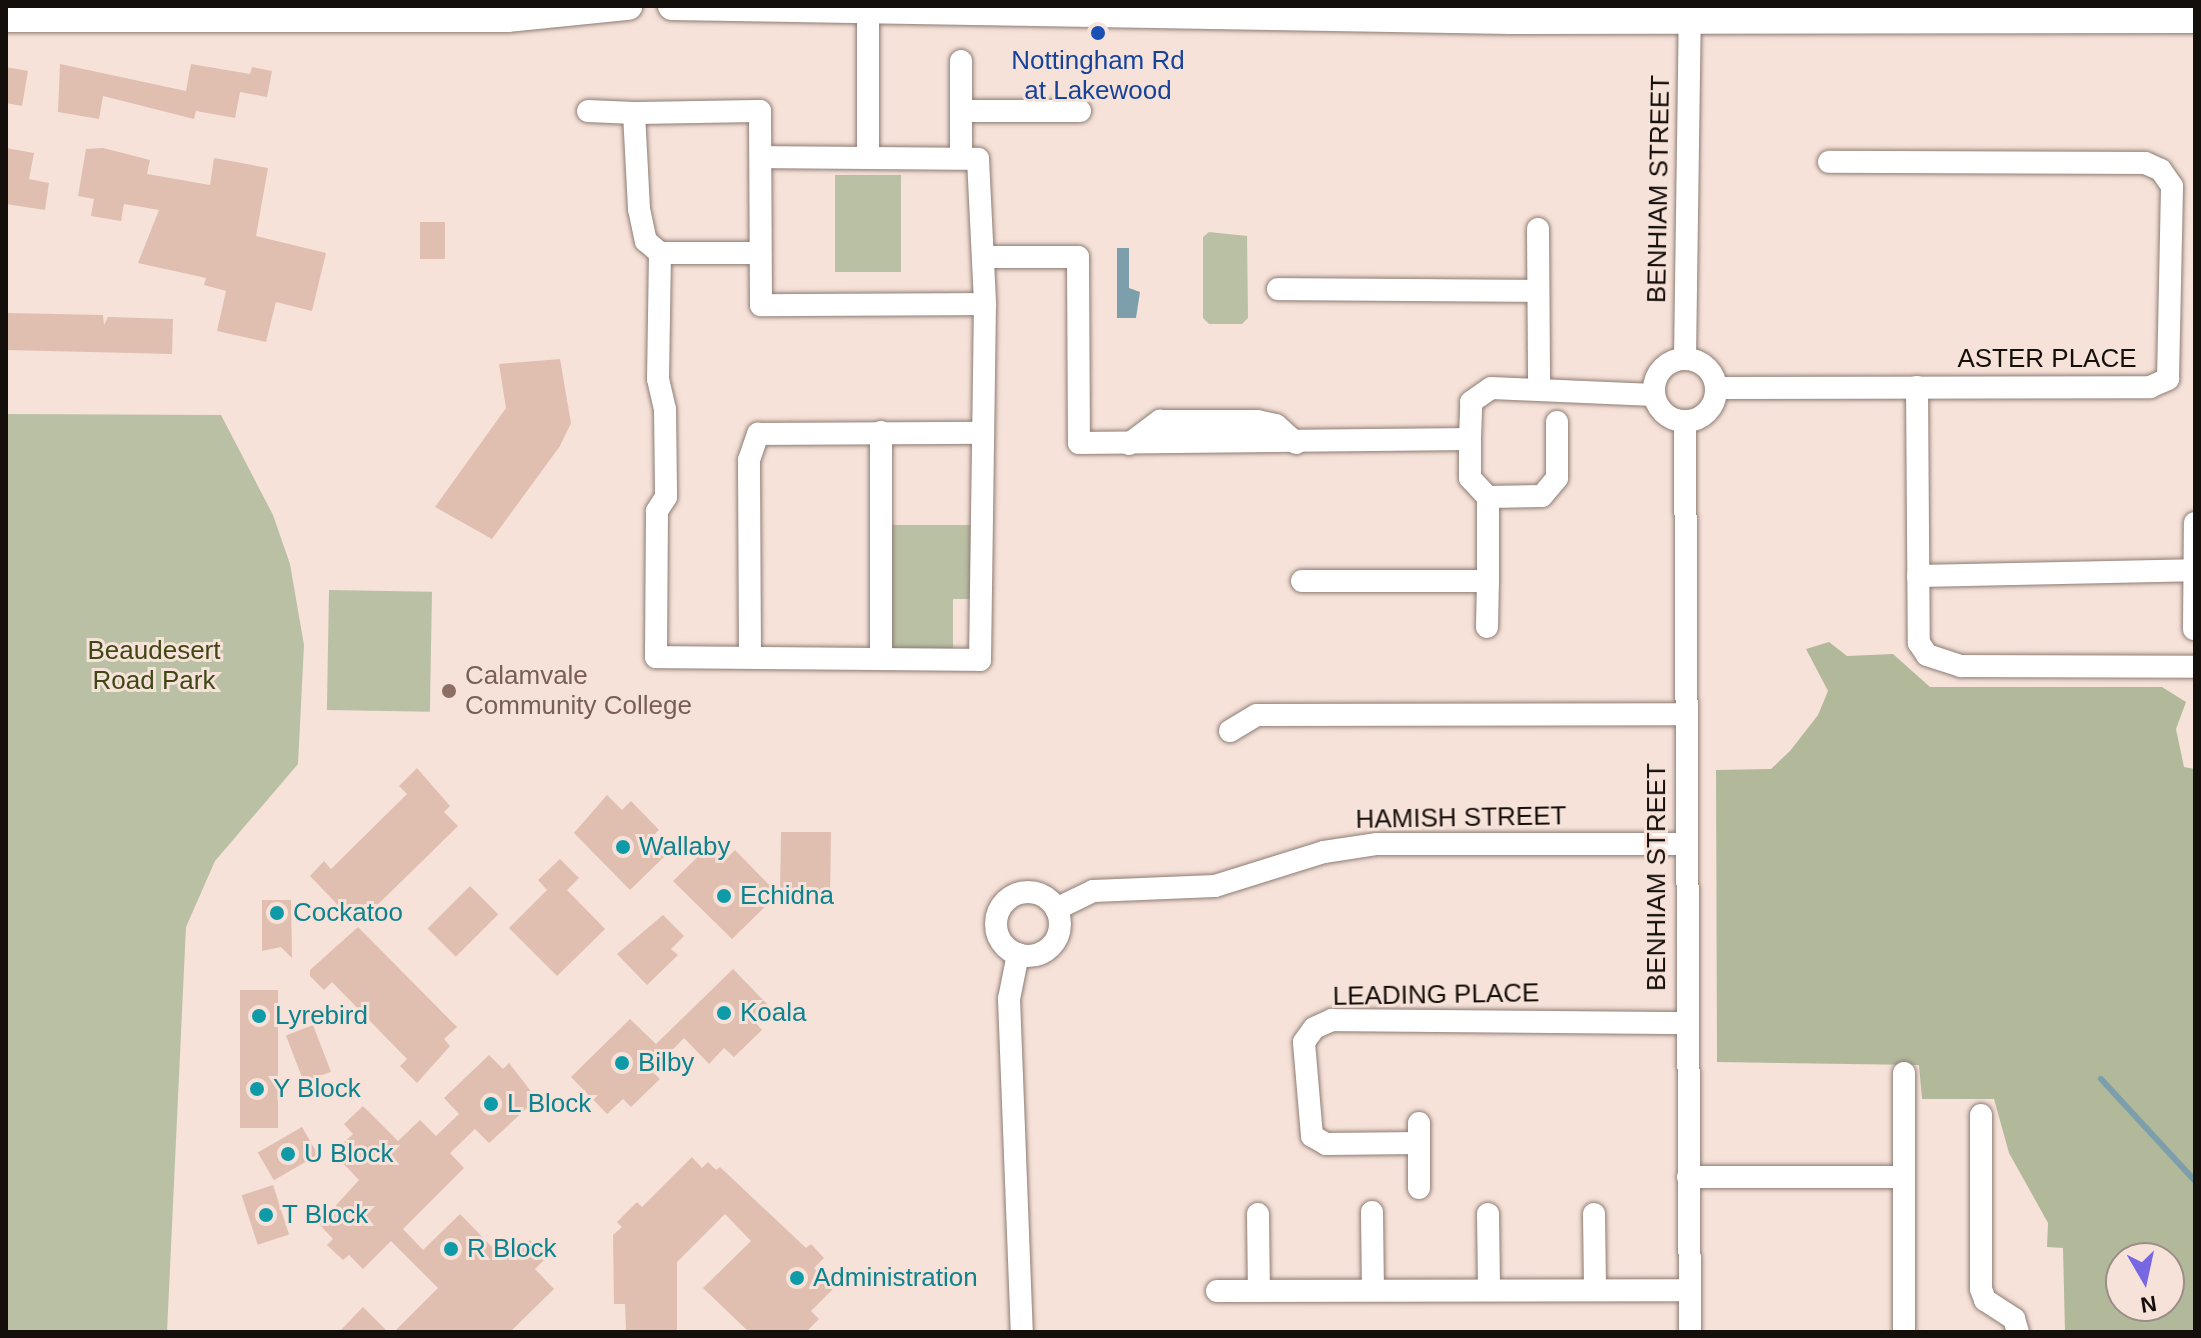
<!DOCTYPE html>
<html>
<head>
<meta charset="utf-8">
<style>
	body { margin:0 }
	#map { position:relative; width:2201px; height:1338px; overflow:hidden; background:#f6e2d9; font-family:Helvetica,sans-serif }
	div>[style] { position:absolute }
	[style*='--x'] { left:calc(var(--x)*1px); top:calc(var(--y)*1px); width:calc(var(--w)*1px); rotate:calc(var(--a)*1deg) }
	.green>* { inset:0; background:#bac0a4; transform-origin:0 0 }
	.forest>* { inset:0; background:#b2b99a }
	.water>* { inset:0; background:#7c9fab }
	.stream>* { height:6px; margin:-3px; padding:0 3px; transform-origin:3px; border-radius:3px; background:#7c9fab }
	.building>* { inset:0; background:#e0bfb1; transform-origin:0 0 }
	.roads { filter:drop-shadow(0 0 2px #8d7c74) drop-shadow(0 0 2px #8d7c74) }
	.minor>* { height:22px; margin:-11px; padding:0 11px; transform-origin:11px; border-radius:11px; background:#fff }
	.minor>.ring { margin:-11px; padding:0; box-sizing:content-box; background:none; border:22px solid #fff; border-radius:50% }
	.tertiary>* { height:28px; margin:-14px; padding:0 14px; transform-origin:14px; border-radius:14px; background:#fff }
	.dots>* { width:22px; height:22px; translate:-50% -50%; box-sizing:border-box; border:4px solid #f6e2d9; border-radius:50% }
	span { translate:-50% -50%; white-space:nowrap; text-align:center; line-height:1.15; -webkit-text-stroke:6px #f6e2d9; paint-order:stroke }
	.transit-label { font-size:26px; color:#164399 }
	.street-label { font-size:26px; color:#150f0c }
	.park-label { font-size:26px; color:#404815 }
	.education-label { font-size:26px; color:#785e54 }
	.left { translate:0 -50%; text-align:left }
	.culture-label { font-size:26px; color:#0d838f }
	.frame { position:absolute; inset:0; border:8px solid #150f0c; pointer-events:none }
	.north { position:absolute; left:2105px; top:1242px; width:80px; height:80px; box-sizing:border-box; background:#f6e2d9; border:2px solid #9c8e87; border-radius:50%; rotate:171deg; font-size:22px; font-weight:700; line-height:32px; text-align:center; color:#150f0c }
	.north::after { content:''; display:block; margin:auto; width:28px; height:36px; background:#7767e2; clip-path:polygon(50% 0,100% 100%,50% 72%,0 100%) }
</style>
</head>
<body>
<div id="map">
	<div class="green">
		<div style="left:835px;top:175px;width:66px;height:97px"></div>
		<div style="clip-path:polygon(1209px 232px,1247px 236px,1248px 318px,1242px 324px,1209px 324px,1203px 318px,1203px 237px)"></div>
		<div style="clip-path:polygon(6px 414px,221px 415px,273px 515px,290px 564px,304px 645px,298px 764px,215px 861px,186px 927px,167px 1332px,6px 1332px)"></div>
		<div style="clip-path:polygon(890px 525px,972px 525px,971px 599px,953px 599px,953px 653px,891px 653px)"></div>
		<div style="left:329px;top:590px;width:103px;height:120px;rotate:1deg"></div>
	</div>
	<div class="forest">
		<div style="clip-path:polygon(evenodd,1829px 642px,1847px 656px,1893px 654px,1930px 687px,2162px 687px,2186px 702px,2176px 729px,2184px 767px,2195px 769px,2195px 1332px,2065px 1332px,2063px 1248px,2047px 1247px,2048px 1223px,2009px 1153px,1994px 1099px,1922px 1099px,1919px 1065px,1717px 1062px,1716px 770px,1771px 769px,1790px 751px,1818px 715px,1828px 691px,1806px 649px,1829px 642px,2121px 1258px,2169px 1258px,2169px 1306px,2121px 1306px,2121px 1258px)"></div>
	</div>
	<div class="water">
		<div style="clip-path:polygon(1117px 248px,1129px 248px,1129px 288px,1140px 292px,1136px 318px,1117px 318px)"></div>
	</div>
	<div class="stream">
		<div style="--x:2101;--y:1079;--w:139;--a:47.3"></div>
	</div>
	<div class="building">
		<div style="clip-path:polygon(60px 64px,186px 91px,191px 64px,250px 74px,252px 67px,272px 71px,267px 97px,240px 92px,235px 118px,196px 111px,194px 119px,103px 96px,99px 119px,58px 112px)"></div>
		<div style="clip-path:polygon(6px 67px,28px 71px,22px 106px,6px 103px)"></div>
		<div style="clip-path:polygon(6px 148px,34px 153px,29px 179px,49px 183px,45px 210px,6px 204px)"></div>
		<div style="clip-path:polygon(103px 148px,150px 160px,147px 174px,210px 185px,214px 158px,268px 168px,256px 236px,326px 253px,312px 311px,276px 302px,266px 342px,217px 331px,226px 291px,204px 285px,206px 278px,138px 263px,159px 210px,124px 204px,121px 221px,91px 216px,94px 199px,78px 196px,86px 149px)"></div>
		<div style="left:420px;top:222px;width:25px;height:37px"></div>
		<div style="clip-path:polygon(8px 313px,103px 315px,104px 325px,108px 317px,173px 319px,172px 354px,6px 350px)"></div>
		<div style="clip-path:polygon(560px 359px,571px 423px,560px 446px,492px 539px,435px 507px,506px 408px,499px 364px)"></div>
		<div style="clip-path:polygon(417px 768px,450px 806px,444px 812px,458px 826px,357px 925px,310px 876px,324px 861px,331px 869px,407px 794px,399px 786px)"></div>
		<div style="clip-path:polygon(607px 795px,622px 810px,631px 801px,659px 830px,650px 839px,666px 855px,630px 890px,574px 833px)"></div>
		<div style="clip-path:polygon(781px 832px,831px 832px,830px 901px,770px 902px,732px 939px,673px 881px,710px 845px,725px 860px,735px 850px,780px 896px)"></div>
		<div style="clip-path:polygon(560px 859px,579px 878px,567px 890px,605px 929px,557px 976px,509px 928px,547px 890px,538px 880px)"></div>
		<div style="left:470px;top:886px;width:40px;height:60px;rotate:45deg"></div>
		<div style="clip-path:polygon(262px 900px,291px 900px,292px 958px,281px 947px,262px 951px)"></div>
		<div style="clip-path:polygon(663px 915px,684px 936px,671px 949px,678px 955px,647px 985px,617px 954px)"></div>
		<div style="clip-path:polygon(358px 927px,457px 1027px,444px 1039px,450px 1046px,417px 1083px,400px 1066px,407px 1059px,332px 982px,324px 990px,310px 976px,310px 970px)"></div>
		<div style="clip-path:polygon(733px 969px,768px 1005px,753px 1020px,762px 1030px,734px 1057px,724px 1048px,709px 1064px,684px 1038px,652px 1071px,660px 1079px,631px 1107px,623px 1099px,607px 1114px,571px 1077px,630px 1019px,656px 1044px)"></div>
		<div style="left:240px;top:990px;width:38px;height:138px"></div>
		<div style="left:313px;top:1025px;width:50px;height:29px;rotate:69deg"></div>
		<div style="clip-path:polygon(489px 1055px,503px 1069px,509px 1063px,537px 1099px,489px 1143px,475px 1129px,450px 1153px,464px 1168px,403px 1229px,423px 1250px,460px 1214px,495px 1250px,506px 1240px,518px 1252px,530px 1240px,547px 1257px,535px 1269px,554px 1289px,510px 1332px,394px 1332px,438px 1288px,391px 1241px,363px 1269px,349px 1255px,343px 1260px,327px 1245px,333px 1239px,319px 1224px,359px 1180px,333px 1153px,353px 1134px,344px 1124px,363px 1106px,398px 1141px,420px 1120px,436px 1136px,459px 1114px,444px 1098px)"></div>
		<div style="left:302px;top:1127px;width:32px;height:51px;rotate:60deg"></div>
		<div style="clip-path:polygon(692px 1157px,702px 1168px,708px 1162px,716px 1170px,720px 1167px,806px 1248px,811px 1244px,824px 1258px,814px 1268px,834px 1288px,811px 1311px,819px 1319px,806px 1332px,749px 1332px,703px 1288px,751px 1241px,725px 1214px,677px 1262px,677px 1332px,626px 1332px,625px 1304px,614px 1304px,613px 1235px,622px 1227px,617px 1222px,637px 1202px,642px 1207px)"></div>
		<div style="left:273px;top:1185px;width:52px;height:33px;rotate:72deg"></div>
		<div style="clip-path:polygon(363px 1307px,388px 1332px,339px 1332px)"></div>
	</div>
	<div class="roads">
		<div class="minor">
			<div style="--x:868;--y:10;--w:147;--a:90"></div>
			<div style="--x:588;--y:111;--w:46;--a:2.5"></div>
			<div style="--x:961;--y:111;--w:119;--a:0"></div>
			<div style="--x:961;--y:156;--w:95;--a:-90"></div>
			<div style="--x:761;--y:157;--w:217;--a:0.5"></div>
			<div style="--x:978;--y:159;--w:145;--a:87.2"></div>
			<div style="--x:985;--y:304;--w:224;--a:179.7"></div>
			<div style="--x:761;--y:305;--w:194;--a:-90.3"></div>
			<div style="--x:760;--y:111;--w:126;--a:179.1"></div>
			<div style="--x:634;--y:113;--w:96;--a:87"></div>
			<div style="--x:639;--y:209;--w:33;--a:78"></div>
			<div style="--x:646;--y:241;--w:18;--a:41"></div>
			<div style="--x:660;--y:253;--w:126;--a:90.9"></div>
			<div style="--x:658;--y:379;--w:31;--a:77"></div>
			<div style="--x:665;--y:409;--w:88;--a:89.3"></div>
			<div style="--x:666;--y:497;--w:17;--a:123"></div>
			<div style="--x:657;--y:511;--w:146;--a:90.4"></div>
			<div style="--x:656;--y:657;--w:324;--a:0.5"></div>
			<div style="--x:980;--y:660;--w:356;--a:-89.2"></div>
			<div style="--x:1538;--y:229;--w:160;--a:89.6"></div>
			<div style="--x:660;--y:253;--w:100;--a:0"></div>
			<div style="--x:985;--y:257;--w:93;--a:0"></div>
			<div style="--x:1078;--y:257;--w:186;--a:89.7"></div>
			<div style="--x:1079;--y:443;--w:391;--a:-0.6"></div>
			<div style="--x:1470;--y:439;--w:37;--a:-88"></div>
			<div style="--x:1471;--y:402;--w:24;--a:-35"></div>
			<div style="--x:1491;--y:388;--w:163;--a:2.5"></div>
			<div style="--x:1278;--y:289;--w:260;--a:0.4"></div>
			<div style="--x:1685;--y:359;--w:339;--a:-89.2"></div>
			<div class="ring" style="left:1654px;top:359px;width:40px;height:40px"></div>
			<div style="--x:1917;--y:387;--w:256;--a:89.6"></div>
			<div style="--x:1919;--y:643;--w:14;--a:56"></div>
			<div style="--x:1927;--y:655;--w:36;--a:18"></div>
			<div style="--x:1961;--y:666;--w:234;--a:0.2"></div>
			<div style="--x:1716;--y:388;--w:434;--a:-0.1"></div>
			<div style="--x:2150;--y:387;--w:20;--a:-24"></div>
			<div style="--x:2168;--y:379;--w:193;--a:-88.8"></div>
			<div style="--x:2172;--y:186;--w:19;--a:-125"></div>
			<div style="--x:2161;--y:170;--w:17;--a:-156"></div>
			<div style="--x:2145;--y:163;--w:316;--a:-179.8"></div>
			<div style="--x:1685;--y:421;--w:911;--a:89.69"></div>
			<div style="--x:1470;--y:439;--w:39;--a:90"></div>
			<div style="--x:1470;--y:478;--w:26;--a:47"></div>
			<div style="--x:1488;--y:497;--w:54;--a:-1.1"></div>
			<div style="--x:1542;--y:496;--w:23;--a:-50"></div>
			<div style="--x:1557;--y:478;--w:56;--a:-90"></div>
			<div style="--x:1129;--y:444;--w:39;--a:-37"></div>
			<div style="--x:1160;--y:421;--w:97;--a:0"></div>
			<div style="--x:1257;--y:421;--w:19;--a:12"></div>
			<div style="--x:1276;--y:425;--w:27;--a:42"></div>
			<div style="--x:1918;--y:576;--w:276;--a:-1.2"></div>
			<div style="--x:1302;--y:581;--w:186;--a:0"></div>
			<div style="--x:1488;--y:581;--w:84;--a:-90"></div>
			<div style="--x:1487;--y:627;--w:46;--a:-88.8"></div>
			<div style="--x:2194;--y:629;--w:106;--a:-89.5"></div>
			<div style="--x:750;--y:657;--w:197;--a:-90.3"></div>
			<div style="--x:749;--y:460;--w:28;--a:-71"></div>
			<div style="--x:758;--y:434;--w:225;--a:-0.3"></div>
			<div style="--x:881;--y:659;--w:227;--a:-90"></div>
			<div style="--x:1230;--y:731;--w:31;--a:-31"></div>
			<div style="--x:1257;--y:715;--w:428;--a:-0.1"></div>
			<div class="ring" style="left:996px;top:892px;width:42px;height:42px"></div>
			<div style="--x:1056;--y:909;--w:41;--a:-25.9"></div>
			<div style="--x:1093;--y:891;--w:122;--a:-2.3"></div>
			<div style="--x:1215;--y:886;--w:114;--a:-17.3"></div>
			<div style="--x:1324;--y:852;--w:54;--a:-8.6"></div>
			<div style="--x:1377;--y:844;--w:307;--a:0"></div>
			<div style="--x:1018;--y:954;--w:46;--a:101.3"></div>
			<div style="--x:1009;--y:999;--w:333;--a:87.8"></div>
			<div style="--x:1904;--y:1073;--w:259;--a:90"></div>
			<div style="--x:1981;--y:1115;--w:174;--a:90"></div>
			<div style="--x:1981;--y:1289;--w:12;--a:70"></div>
			<div style="--x:1985;--y:1300;--w:35;--a:33"></div>
			<div style="--x:2014;--y:1319;--w:14;--a:73"></div>
			<div style="--x:1419;--y:1123;--w:65;--a:90"></div>
			<div style="--x:1419;--y:1143;--w:93;--a:179.4"></div>
			<div style="--x:1326;--y:1144;--w:16;--a:-150"></div>
			<div style="--x:1312;--y:1136;--w:94;--a:-94.9"></div>
			<div style="--x:1304;--y:1042;--w:17;--a:-54"></div>
			<div style="--x:1314;--y:1028;--w:20;--a:-24"></div>
			<div style="--x:1332;--y:1020;--w:353;--a:0.5"></div>
			<div style="--x:1688;--y:1177;--w:216;--a:0"></div>
			<div style="--x:1372;--y:1212;--w:78;--a:89.3"></div>
			<div style="--x:1258;--y:1214;--w:77;--a:89.3"></div>
			<div style="--x:1488;--y:1214;--w:76;--a:89.2"></div>
			<div style="--x:1594;--y:1214;--w:76;--a:89.2"></div>
			<div style="--x:1217;--y:1291;--w:473;--a:-0.1"></div>
		</div>
		<div class="tertiary">
			<div style="--x:672;--y:6;--w:839;--a:0.96"></div>
			<div style="--x:1511;--y:20;--w:684;--a:-0.08"></div>
			<div style="--x:6;--y:18;--w:501;--a:0"></div>
			<div style="--x:507;--y:18;--w:122;--a:-5.7"></div>
		</div>
	</div>
	<div class="dots">
		<div style="left:1098px;top:33px;background:#1a4fb4"></div>
		<div style="left:449px;top:691px;background:#8d6e63"></div>
		<div style="left:623px;top:847px;background:#0f9aa8"></div>
		<div style="left:724px;top:896px;background:#0f9aa8"></div>
		<div style="left:277px;top:913px;background:#0f9aa8"></div>
		<div style="left:724px;top:1013px;background:#0f9aa8"></div>
		<div style="left:259px;top:1016px;background:#0f9aa8"></div>
		<div style="left:622px;top:1063px;background:#0f9aa8"></div>
		<div style="left:257px;top:1089px;background:#0f9aa8"></div>
		<div style="left:491px;top:1104px;background:#0f9aa8"></div>
		<div style="left:288px;top:1154px;background:#0f9aa8"></div>
		<div style="left:266px;top:1215px;background:#0f9aa8"></div>
		<div style="left:451px;top:1249px;background:#0f9aa8"></div>
		<div style="left:797px;top:1278px;background:#0f9aa8"></div>
	</div>
	<div class="transit-label">
		<span style="left:1098px;top:76px">Nottingham Rd<br>at Lakewood</span>
	</div>
	<div class="street-label">
		<span style="left:1659px;top:189px;rotate:-89deg">BENHIAM STREET</span>
		<span style="left:2047px;top:359px">ASTER PLACE</span>
		<span style="left:1461px;top:818px;rotate:-1deg">HAMISH STREET</span>
		<span style="left:1657px;top:877px;rotate:-90deg">BENHIAM STREET</span>
		<span style="left:1436px;top:995px;rotate:-1deg">LEADING PLACE</span>
	</div>
	<div class="park-label">
		<span style="left:154px;top:666px">Beaudesert<br>Road Park</span>
	</div>
	<div class="education-label">
		<span class="left" style="left:465px;top:691px">Calamvale<br>Community College</span>
	</div>
	<div class="culture-label">
		<span class="left" style="left:639px;top:847px">Wallaby</span>
		<span class="left" style="left:740px;top:896px">Echidna</span>
		<span class="left" style="left:293px;top:913px">Cockatoo</span>
		<span class="left" style="left:740px;top:1013px">Koala</span>
		<span class="left" style="left:275px;top:1016px">Lyrebird</span>
		<span class="left" style="left:638px;top:1063px">Bilby</span>
		<span class="left" style="left:273px;top:1089px">Y Block</span>
		<span class="left" style="left:507px;top:1104px">L Block</span>
		<span class="left" style="left:304px;top:1154px">U Block</span>
		<span class="left" style="left:282px;top:1215px">T Block</span>
		<span class="left" style="left:467px;top:1249px">R Block</span>
		<span class="left" style="left:813px;top:1278px">Administration</span>
	</div>
	<div class="frame"></div>
	<div class="north">N</div>
</div>
</body>
</html>
